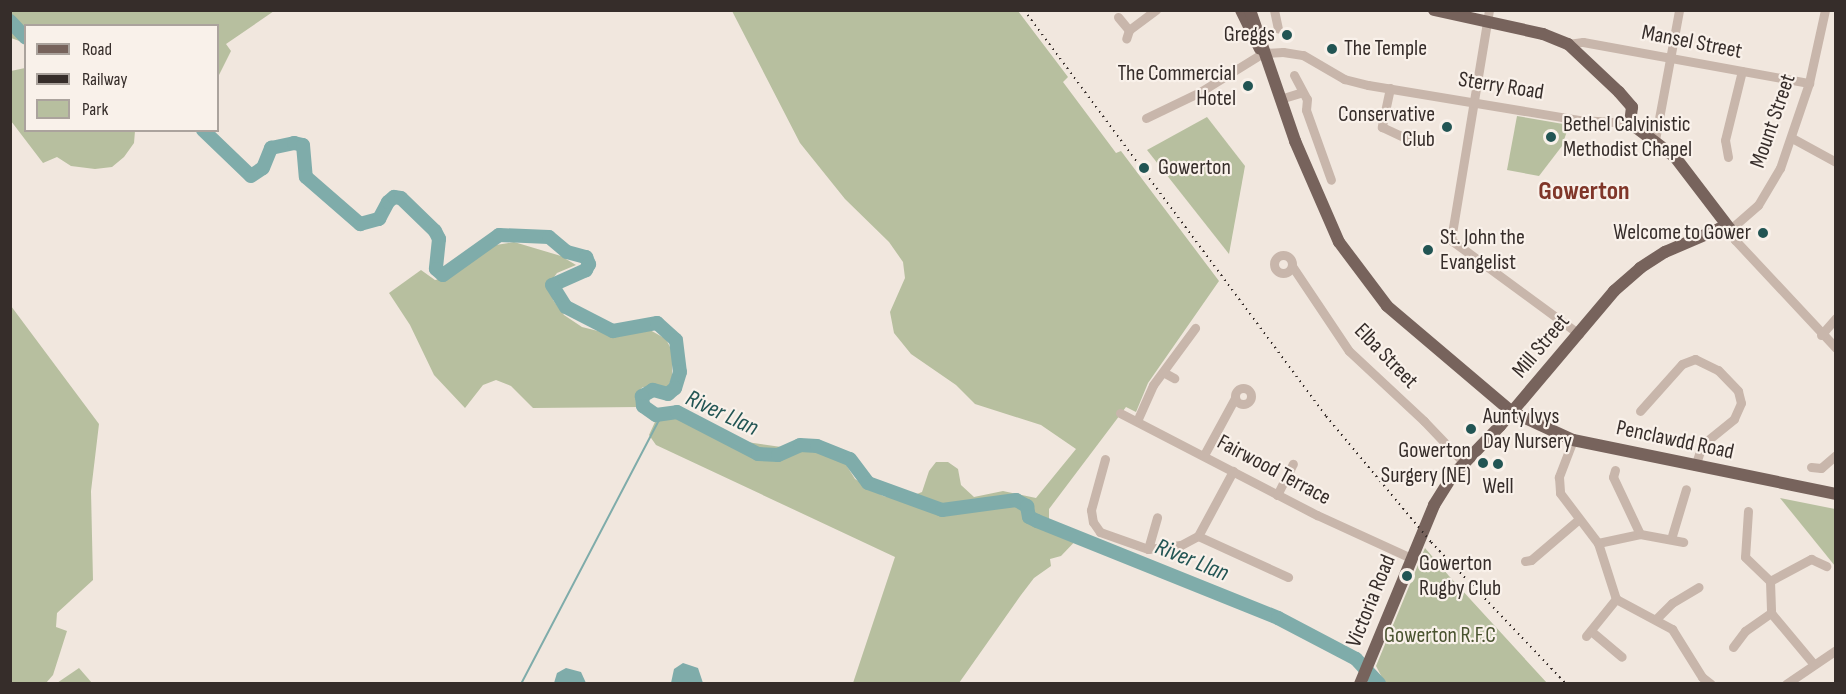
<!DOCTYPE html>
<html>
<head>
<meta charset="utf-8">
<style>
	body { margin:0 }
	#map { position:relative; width:1846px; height:694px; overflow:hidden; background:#f1e7de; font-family:"Sofia Sans Condensed",sans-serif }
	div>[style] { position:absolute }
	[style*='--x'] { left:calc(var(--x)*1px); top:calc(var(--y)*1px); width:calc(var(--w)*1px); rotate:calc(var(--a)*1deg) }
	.green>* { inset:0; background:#b7bf9f }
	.water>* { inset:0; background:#7facaa }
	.stream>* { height:2px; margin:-1px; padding:0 1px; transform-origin:1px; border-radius:1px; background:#7facaa }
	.river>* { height:14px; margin:-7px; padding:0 7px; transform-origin:7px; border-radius:7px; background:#7facaa }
	.minor>* { height:9px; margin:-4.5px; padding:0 4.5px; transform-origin:4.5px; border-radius:4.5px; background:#c8b6ab }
	.minor>.ring { margin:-4.5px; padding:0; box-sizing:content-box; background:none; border:9px solid #c8b6ab; border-radius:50% }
	.major>* { height:12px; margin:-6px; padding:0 6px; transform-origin:6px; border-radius:6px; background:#77635c }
	.rail>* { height:2px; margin-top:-1px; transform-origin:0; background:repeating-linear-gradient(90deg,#362d2a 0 1.5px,transparent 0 6px) }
	.dots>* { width:16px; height:16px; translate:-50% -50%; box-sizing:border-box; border:3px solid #f9f1ea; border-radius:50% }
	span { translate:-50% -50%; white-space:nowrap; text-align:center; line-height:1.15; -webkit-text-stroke:4.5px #f9f1ea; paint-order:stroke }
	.poi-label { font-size:22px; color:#362d2a }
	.right { translate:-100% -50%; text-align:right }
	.left { translate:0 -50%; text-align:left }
	.street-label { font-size:22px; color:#362d2a }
	.park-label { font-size:22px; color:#49532f }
	.water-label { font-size:24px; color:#225554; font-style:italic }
	.quarter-label { font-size:26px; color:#803629; font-weight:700 }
	.frame { position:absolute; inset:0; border:12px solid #362d2a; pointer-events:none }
	.legend { position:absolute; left:24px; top:24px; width:195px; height:108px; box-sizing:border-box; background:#f9f1ea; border:2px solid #aba39d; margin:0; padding:8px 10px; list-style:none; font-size:18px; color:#362d2a }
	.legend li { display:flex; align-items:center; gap:12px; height:30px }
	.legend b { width:30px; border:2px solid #aba39d }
</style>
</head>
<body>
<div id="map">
	<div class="green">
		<div style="clip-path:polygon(11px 10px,274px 10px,274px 11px,226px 44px,231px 51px,218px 77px,218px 26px,26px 26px,25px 43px,11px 38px)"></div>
		<div style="clip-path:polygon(732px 11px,1018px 11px,1068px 77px,1063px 82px,1116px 153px,1121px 151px,1219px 281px,1148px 383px,1136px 412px,1126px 407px,1049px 509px,1049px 520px,1083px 533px,1061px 556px,1050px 559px,1051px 566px,1034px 578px,1021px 595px,959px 683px,853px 683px,895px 557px,656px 445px,649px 435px,660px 411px,679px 410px,740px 441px,816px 452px,834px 459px,845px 463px,855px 479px,883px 496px,902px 500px,922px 492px,929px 471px,936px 462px,948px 462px,958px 469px,961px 485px,974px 497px,1003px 491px,1036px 498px,1076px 449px,1041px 425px,975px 404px,956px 385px,911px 354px,894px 333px,890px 312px,905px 278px,903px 262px,889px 242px,845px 199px,800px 143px)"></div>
		<div style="clip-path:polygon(25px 68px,26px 130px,135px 131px,134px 143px,124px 157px,112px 167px,95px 169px,71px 166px,57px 157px,43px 163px,11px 121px,11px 71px)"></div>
		<div style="clip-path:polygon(1517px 116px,1569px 125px,1562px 146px,1539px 176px,1507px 170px)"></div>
		<div style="clip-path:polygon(1207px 117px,1245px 166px,1229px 254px,1147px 150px)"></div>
		<div style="clip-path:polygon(514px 242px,561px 256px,576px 265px,557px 273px,551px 281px,553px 300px,564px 315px,582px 327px,602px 332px,616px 335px,650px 330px,666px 339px,672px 351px,672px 377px,668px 387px,643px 387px,636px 393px,639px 407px,533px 408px,511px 386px,496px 380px,483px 385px,465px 408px,434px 375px,410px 325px,389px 293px,421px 270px,435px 280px,449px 277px,496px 245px)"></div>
		<div style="clip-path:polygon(11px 306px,99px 424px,91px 491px,93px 580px,57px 613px,56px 627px,67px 631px,53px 675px,46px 683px,11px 683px)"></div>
		<div style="clip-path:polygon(1780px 498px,1835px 509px,1835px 566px)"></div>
		<div style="clip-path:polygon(1425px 548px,1449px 576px,1547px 683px,1385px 683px,1376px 666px)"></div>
		<div style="clip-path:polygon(79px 668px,92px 683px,57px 683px)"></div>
	</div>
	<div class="water">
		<div style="clip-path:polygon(683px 663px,698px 668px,703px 683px,671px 683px,674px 669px)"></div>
		<div style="clip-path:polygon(566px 668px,581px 672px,586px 683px,554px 683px,557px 673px)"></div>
	</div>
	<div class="stream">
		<div style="--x:521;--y:684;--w:305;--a:-62.4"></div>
	</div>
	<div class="river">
		<div style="--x:10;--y:21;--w:23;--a:47"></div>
		<div style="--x:203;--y:130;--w:66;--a:43.8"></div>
		<div style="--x:251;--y:176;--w:14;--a:-34"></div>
		<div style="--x:263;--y:168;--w:22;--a:-68"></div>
		<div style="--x:271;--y:148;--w:24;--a:-12"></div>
		<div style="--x:294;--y:143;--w:9;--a:13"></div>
		<div style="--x:303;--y:145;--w:32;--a:85"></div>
		<div style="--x:306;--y:177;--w:72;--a:41"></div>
		<div style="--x:360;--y:224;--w:20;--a:-15"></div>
		<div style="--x:379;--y:219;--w:19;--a:-62"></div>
		<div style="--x:388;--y:202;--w:8;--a:-40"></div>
		<div style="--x:394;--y:197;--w:7;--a:8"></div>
		<div style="--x:401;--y:198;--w:47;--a:44.1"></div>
		<div style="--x:435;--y:231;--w:9;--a:63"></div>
		<div style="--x:439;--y:239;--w:30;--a:96"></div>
		<div style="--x:436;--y:269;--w:9;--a:41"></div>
		<div style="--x:443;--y:275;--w:69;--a:-35.5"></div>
		<div style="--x:499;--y:235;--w:50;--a:2.3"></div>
		<div style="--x:549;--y:237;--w:23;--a:40"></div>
		<div style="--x:567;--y:252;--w:20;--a:15"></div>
		<div style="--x:586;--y:257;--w:8;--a:67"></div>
		<div style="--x:589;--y:264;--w:7;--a:117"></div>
		<div style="--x:586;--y:270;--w:37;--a:156"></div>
		<div style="--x:552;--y:285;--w:26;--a:58"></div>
		<div style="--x:566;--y:307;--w:53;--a:27.1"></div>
		<div style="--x:613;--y:331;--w:45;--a:-10.3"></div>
		<div style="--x:657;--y:323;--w:25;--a:42"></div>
		<div style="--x:676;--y:340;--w:32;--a:83"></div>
		<div style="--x:680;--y:372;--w:17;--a:107"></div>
		<div style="--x:675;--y:388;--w:9;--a:139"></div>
		<div style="--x:668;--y:394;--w:16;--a:-165"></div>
		<div style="--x:653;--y:390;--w:13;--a:151"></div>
		<div style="--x:642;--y:396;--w:10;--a:84"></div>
		<div style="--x:643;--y:406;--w:16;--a:35"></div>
		<div style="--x:656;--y:415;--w:21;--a:-8"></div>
		<div style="--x:677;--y:412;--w:91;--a:27.4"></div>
		<div style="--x:758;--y:454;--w:20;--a:3"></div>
		<div style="--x:778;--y:455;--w:24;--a:-24"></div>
		<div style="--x:800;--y:445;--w:17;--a:3"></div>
		<div style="--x:817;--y:446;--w:35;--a:22"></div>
		<div style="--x:850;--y:459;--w:30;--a:53"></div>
		<div style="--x:868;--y:483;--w:79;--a:20"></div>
		<div style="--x:942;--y:510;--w:75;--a:-7.7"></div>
		<div style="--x:1016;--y:500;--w:13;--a:29"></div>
		<div style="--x:1027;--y:506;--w:11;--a:80"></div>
		<div style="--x:1029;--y:517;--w:9;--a:27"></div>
		<div style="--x:1037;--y:521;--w:260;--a:21.9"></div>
		<div style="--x:1278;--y:618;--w:88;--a:27.7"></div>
		<div style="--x:1356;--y:659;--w:34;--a:47"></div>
	</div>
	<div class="minor">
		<div style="--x:1274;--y:10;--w:19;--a:78"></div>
		<div style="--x:1489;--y:10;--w:233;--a:99.4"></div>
		<div style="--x:1451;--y:240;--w:159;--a:36.3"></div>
		<div style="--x:1825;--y:10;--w:75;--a:102.4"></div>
		<div style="--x:1809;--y:83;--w:90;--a:108.8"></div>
		<div style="--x:1780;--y:168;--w:43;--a:120.7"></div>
		<div style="--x:1758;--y:205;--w:37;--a:139"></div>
		<div style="--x:1730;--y:229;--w:12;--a:66"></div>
		<div style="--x:1735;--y:240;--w:148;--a:46.9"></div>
		<div style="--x:1118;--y:17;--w:17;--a:50"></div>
		<div style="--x:1129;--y:30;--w:9;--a:108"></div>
		<div style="--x:1129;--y:30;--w:34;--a:-37"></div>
		<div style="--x:1568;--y:44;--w:15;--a:-8"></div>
		<div style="--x:1583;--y:42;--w:230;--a:10.3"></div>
		<div style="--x:1294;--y:75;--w:27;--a:62"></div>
		<div style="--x:1307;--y:99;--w:11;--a:95"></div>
		<div style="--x:1306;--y:110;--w:74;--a:70.3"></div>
		<div style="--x:1390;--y:88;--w:40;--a:102"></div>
		<div style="--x:1382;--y:127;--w:38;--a:25"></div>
		<div style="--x:1280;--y:99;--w:21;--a:-17"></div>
		<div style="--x:1146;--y:118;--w:60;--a:-25.7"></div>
		<div style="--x:1200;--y:92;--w:74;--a:-31.8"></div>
		<div style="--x:1263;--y:53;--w:20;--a:-3"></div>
		<div style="--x:1283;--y:52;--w:20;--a:9"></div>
		<div style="--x:1303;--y:55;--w:48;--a:30.3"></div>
		<div style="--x:1344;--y:79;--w:25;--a:14"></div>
		<div style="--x:1368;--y:85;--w:215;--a:9.4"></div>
		<div style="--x:1580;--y:120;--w:50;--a:3.4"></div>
		<div style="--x:1792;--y:138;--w:50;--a:28.6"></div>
		<div style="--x:1655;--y:140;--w:132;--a:-79.5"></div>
		<div style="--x:1728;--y:157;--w:17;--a:-100"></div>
		<div style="--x:1725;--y:140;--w:71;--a:-76.2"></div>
		<div class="ring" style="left:1274px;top:255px;width:9px;height:9px"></div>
		<div style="--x:1292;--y:266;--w:102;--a:56.2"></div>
		<div style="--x:1349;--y:351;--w:103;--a:43"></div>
		<div style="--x:1424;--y:421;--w:59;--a:46.4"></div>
		<div style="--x:1821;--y:335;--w:23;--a:-49"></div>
		<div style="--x:1163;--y:372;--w:13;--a:29"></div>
		<div class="ring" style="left:1235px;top:388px;width:7px;height:7px"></div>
		<div style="--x:1640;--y:411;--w:63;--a:-48.2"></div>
		<div style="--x:1682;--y:364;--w:14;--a:-21"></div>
		<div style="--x:1695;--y:359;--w:25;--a:26"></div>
		<div style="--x:1718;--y:370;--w:29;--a:46"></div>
		<div style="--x:1738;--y:391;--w:12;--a:76"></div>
		<div style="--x:1741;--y:403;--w:17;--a:114"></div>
		<div style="--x:1734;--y:419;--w:41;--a:140.9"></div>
		<div style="--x:1702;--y:445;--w:22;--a:108"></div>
		<div style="--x:1120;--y:413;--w:222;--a:27.4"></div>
		<div style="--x:1317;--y:515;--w:103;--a:24.6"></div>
		<div style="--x:1137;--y:421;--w:39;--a:-66"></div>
		<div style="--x:1153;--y:385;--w:71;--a:-53.6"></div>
		<div style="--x:1573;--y:440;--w:40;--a:111"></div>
		<div style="--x:1559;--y:477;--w:16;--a:86"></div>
		<div style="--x:1560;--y:493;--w:63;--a:52.8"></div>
		<div style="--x:1598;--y:543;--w:59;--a:72.2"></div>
		<div style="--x:1616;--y:599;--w:64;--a:28.2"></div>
		<div style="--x:1672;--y:629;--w:57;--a:58"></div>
		<div style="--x:1702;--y:677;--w:11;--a:38"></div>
		<div style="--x:1204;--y:455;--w:65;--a:-61.5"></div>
		<div style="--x:1105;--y:459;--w:53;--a:105.4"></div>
		<div style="--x:1091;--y:510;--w:12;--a:81"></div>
		<div style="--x:1093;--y:522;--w:12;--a:55"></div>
		<div style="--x:1100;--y:532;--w:51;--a:19.5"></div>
		<div style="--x:1148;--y:549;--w:33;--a:-7"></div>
		<div style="--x:1181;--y:545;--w:19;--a:-28"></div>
		<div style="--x:1198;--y:536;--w:74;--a:-61.7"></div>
		<div style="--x:1811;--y:467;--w:10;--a:6"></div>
		<div style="--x:1821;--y:468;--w:20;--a:-41"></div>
		<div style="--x:1615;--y:470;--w:7;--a:106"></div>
		<div style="--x:1613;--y:477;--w:63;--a:64.7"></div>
		<div style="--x:1277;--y:495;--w:35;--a:-63"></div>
		<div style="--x:1748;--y:511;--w:46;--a:93.7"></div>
		<div style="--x:1745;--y:557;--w:35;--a:44"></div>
		<div style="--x:1770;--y:581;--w:32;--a:88"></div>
		<div style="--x:1771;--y:613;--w:64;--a:50.1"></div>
		<div style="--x:1198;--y:536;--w:99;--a:24.5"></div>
		<div style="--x:1671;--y:539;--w:52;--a:-73.3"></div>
		<div style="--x:1598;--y:543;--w:43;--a:-12.1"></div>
		<div style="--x:1640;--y:534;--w:44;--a:10.5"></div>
		<div style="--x:1148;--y:549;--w:33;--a:-74"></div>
		<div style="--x:1525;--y:561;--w:6;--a:-9"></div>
		<div style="--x:1531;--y:560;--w:63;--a:-40.5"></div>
		<div style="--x:1770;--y:581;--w:47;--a:-28.2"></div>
		<div style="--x:1811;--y:559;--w:17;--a:25"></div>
		<div style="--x:1657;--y:618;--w:21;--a:-45"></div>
		<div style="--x:1672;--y:603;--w:31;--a:-31"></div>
		<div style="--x:1591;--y:631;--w:40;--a:40"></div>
		<div style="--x:1586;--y:636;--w:48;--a:-51"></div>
		<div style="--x:1733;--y:647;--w:20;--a:-53"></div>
		<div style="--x:1745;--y:631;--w:32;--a:-35"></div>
		<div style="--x:1786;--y:684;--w:60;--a:-34.2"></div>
	</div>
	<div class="major">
		<div style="--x:1241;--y:10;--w:43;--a:64"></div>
		<div style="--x:1250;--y:10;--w:139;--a:71"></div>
		<div style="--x:1295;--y:141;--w:110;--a:66.5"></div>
		<div style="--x:1339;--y:242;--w:80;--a:53.1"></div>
		<div style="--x:1387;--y:306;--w:164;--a:40.3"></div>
		<div style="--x:1512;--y:412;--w:67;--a:24.7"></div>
		<div style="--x:1573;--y:440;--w:268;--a:11.6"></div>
		<div style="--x:1434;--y:10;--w:112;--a:12.4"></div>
		<div style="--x:1543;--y:34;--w:27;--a:22"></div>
		<div style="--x:1568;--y:44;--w:70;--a:43.3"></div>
		<div style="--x:1619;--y:92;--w:20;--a:49"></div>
		<div style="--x:1632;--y:107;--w:16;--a:97"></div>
		<div style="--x:1630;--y:123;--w:56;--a:37.1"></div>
		<div style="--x:1675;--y:157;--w:91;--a:52.6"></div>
		<div style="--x:1360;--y:684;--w:194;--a:-67.5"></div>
		<div style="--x:1434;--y:505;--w:36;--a:-58"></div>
		<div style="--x:1453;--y:475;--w:68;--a:-46.2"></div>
		<div style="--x:1500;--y:426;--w:177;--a:-49.8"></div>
		<div style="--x:1614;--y:291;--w:35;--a:-41"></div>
		<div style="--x:1640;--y:268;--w:30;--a:-33"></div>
		<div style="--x:1665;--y:252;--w:59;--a:-23.1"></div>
		<div style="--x:1719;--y:229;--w:11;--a:0"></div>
	</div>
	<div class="rail">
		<div style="--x:1024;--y:10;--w:506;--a:53.36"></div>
		<div style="--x:1326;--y:416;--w:164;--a:50.2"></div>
		<div style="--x:1431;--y:542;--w:196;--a:46.4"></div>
	</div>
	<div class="dots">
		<div style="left:1287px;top:35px;background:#225554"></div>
		<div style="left:1332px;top:49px;background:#225554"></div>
		<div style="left:1248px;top:86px;background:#225554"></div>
		<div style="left:1447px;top:127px;background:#225554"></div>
		<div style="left:1551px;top:137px;background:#225554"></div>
		<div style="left:1144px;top:168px;background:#225554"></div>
		<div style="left:1763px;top:233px;background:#225554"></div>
		<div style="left:1428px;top:250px;background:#225554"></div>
		<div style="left:1471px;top:429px;background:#225554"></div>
		<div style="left:1483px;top:463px;background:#225554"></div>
		<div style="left:1498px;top:464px;background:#225554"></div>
		<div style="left:1407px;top:576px;background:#225554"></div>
	</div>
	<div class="poi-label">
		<span class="right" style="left:1275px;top:35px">Greggs</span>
		<span class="left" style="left:1344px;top:49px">The Temple</span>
		<span class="right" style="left:1236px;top:86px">The Commercial<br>Hotel</span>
		<span class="right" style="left:1435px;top:127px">Conservative<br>Club</span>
		<span class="left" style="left:1563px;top:137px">Bethel Calvinistic<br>Methodist Chapel</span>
		<span class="left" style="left:1158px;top:168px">Gowerton</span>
		<span class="right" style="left:1751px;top:233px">Welcome to Gower</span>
		<span class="left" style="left:1440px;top:250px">St. John the<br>Evangelist</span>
		<span class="left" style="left:1483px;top:429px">Aunty Ivys<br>Day Nursery</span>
		<span class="right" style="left:1471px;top:463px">Gowerton<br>Surgery (NE)</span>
		<span style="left:1498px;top:487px">Well</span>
		<span class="left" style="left:1419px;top:576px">Gowerton<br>Rugby Club</span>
	</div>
	<div class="street-label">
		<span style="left:1692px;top:42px;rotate:11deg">Mansel Street</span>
		<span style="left:1501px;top:86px;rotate:9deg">Sterry Road</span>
		<span style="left:1773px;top:121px;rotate:-71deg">Mount Street</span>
		<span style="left:1541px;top:346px;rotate:-50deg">Mill Street</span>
		<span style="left:1386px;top:356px;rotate:46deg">Elba Street</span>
		<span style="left:1675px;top:440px;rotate:12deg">Penclawdd Road</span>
		<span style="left:1274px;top:470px;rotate:28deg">Fairwood Terrace</span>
		<span style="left:1371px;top:601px;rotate:-68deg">Victoria Road</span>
	</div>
	<div class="park-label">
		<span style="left:1440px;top:636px">Gowerton R.F.C</span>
	</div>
	<div class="water-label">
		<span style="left:722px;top:413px;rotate:25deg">River Llan</span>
		<span style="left:1192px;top:560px;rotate:22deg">River Llan</span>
	</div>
	<div class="quarter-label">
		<span style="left:1584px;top:192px">Gowerton</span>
	</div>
	<div class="frame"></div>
	<ul class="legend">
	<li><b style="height:8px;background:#77635c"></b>Road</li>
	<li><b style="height:8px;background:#362d2a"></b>Railway</li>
	<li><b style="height:16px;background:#b7bf9f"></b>Park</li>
	</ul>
</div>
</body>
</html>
